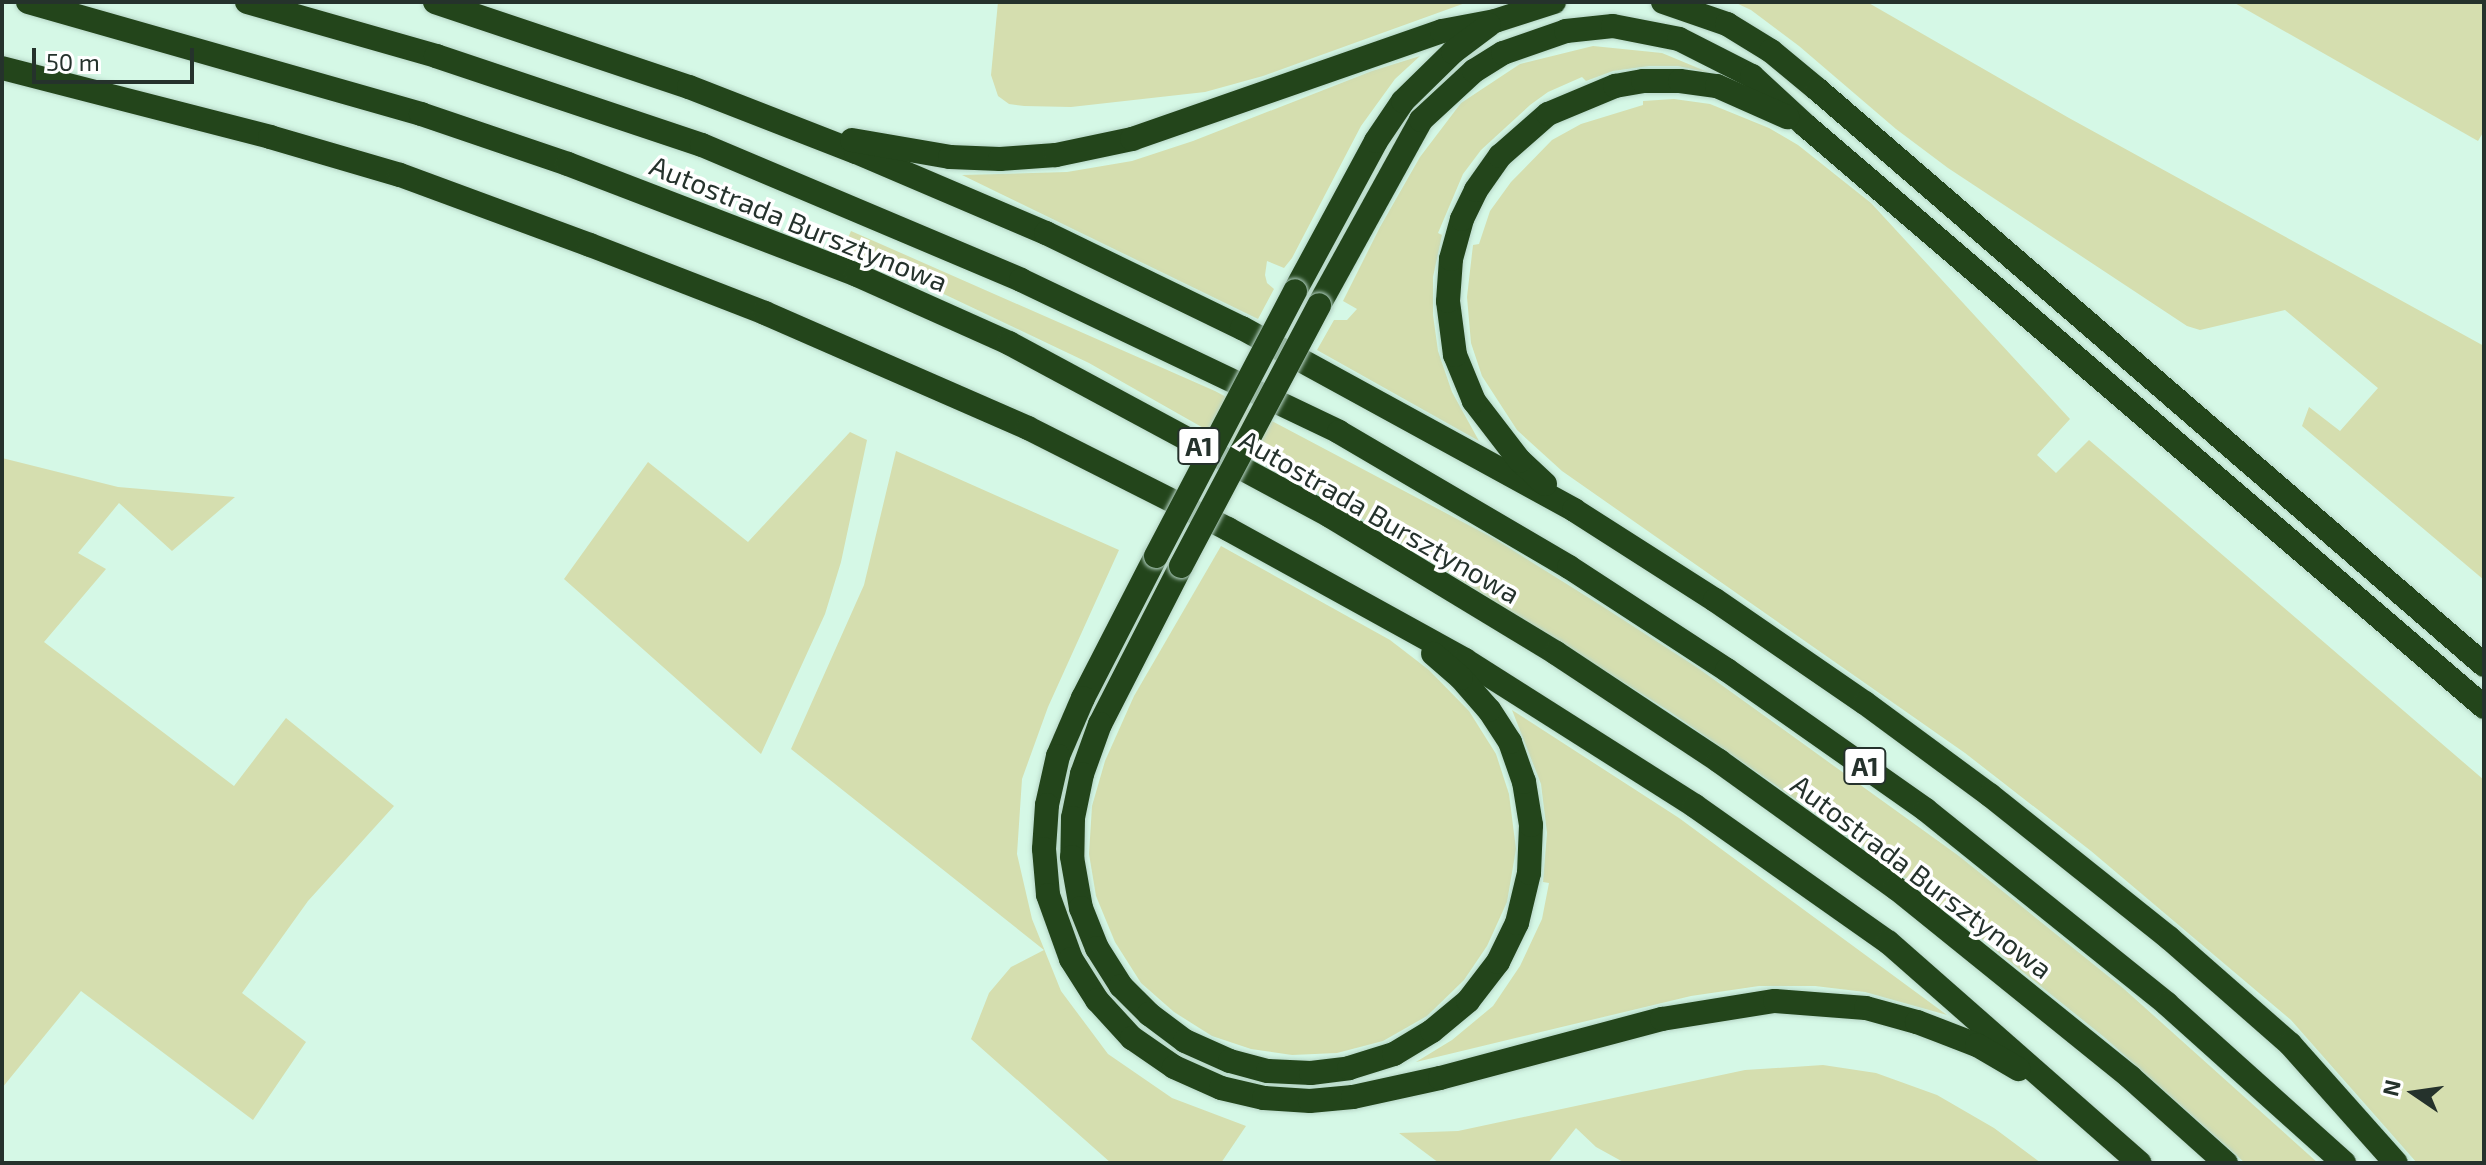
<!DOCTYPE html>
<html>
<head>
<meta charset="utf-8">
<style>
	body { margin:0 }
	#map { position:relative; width:2486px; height:1165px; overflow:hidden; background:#d5f8e6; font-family:"Exo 2",sans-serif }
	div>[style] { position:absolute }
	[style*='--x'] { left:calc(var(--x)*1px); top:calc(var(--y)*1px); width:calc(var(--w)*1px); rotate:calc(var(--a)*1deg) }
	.green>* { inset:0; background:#d5deaf }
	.roads { filter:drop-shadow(0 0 2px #b5d4c5) drop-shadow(0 0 2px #b5d4c5) }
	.highway>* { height:24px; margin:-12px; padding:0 12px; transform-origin:12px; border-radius:12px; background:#23451b }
	.bridges { filter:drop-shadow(0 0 2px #b5d4c5) drop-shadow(0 0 2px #b5d4c5) }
	.highway-bridge>* { height:24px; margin:-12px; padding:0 12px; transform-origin:12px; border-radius:12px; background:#23451b }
	span { translate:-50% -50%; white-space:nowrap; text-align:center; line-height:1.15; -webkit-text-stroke:7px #fff; paint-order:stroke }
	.shield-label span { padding:2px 6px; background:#fff; border:2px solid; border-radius:6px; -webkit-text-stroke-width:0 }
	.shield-label { font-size:26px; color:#25322c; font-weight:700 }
	.street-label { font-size:28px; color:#25322c }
	.frame { position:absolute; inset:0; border:4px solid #25322c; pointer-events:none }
	.north { position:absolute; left:2374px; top:1053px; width:80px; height:80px; -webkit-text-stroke:6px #fff; paint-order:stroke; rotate:283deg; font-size:22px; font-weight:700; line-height:32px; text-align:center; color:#25322c }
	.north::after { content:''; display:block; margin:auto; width:28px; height:36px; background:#25322c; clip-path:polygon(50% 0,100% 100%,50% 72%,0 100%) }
	.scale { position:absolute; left:32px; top:48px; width:162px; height:36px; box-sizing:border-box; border:4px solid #25322c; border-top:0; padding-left:10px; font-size:24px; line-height:28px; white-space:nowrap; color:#25322c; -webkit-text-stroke:6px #fff; paint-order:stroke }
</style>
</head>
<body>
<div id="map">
	<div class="green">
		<div style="clip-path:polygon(998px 2px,1468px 2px,1263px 76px,1205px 92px,1071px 107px,1024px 106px,1009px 104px,998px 96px,991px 75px)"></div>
		<div style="clip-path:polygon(1734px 2px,1867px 2px,2069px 118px,2484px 346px,2484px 580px,2302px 426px,2309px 407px,2340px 431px,2378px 388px,2441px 441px,2285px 310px,2200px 330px,2187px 326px,1948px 168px,1896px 129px,1799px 46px,1751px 10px)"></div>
		<div style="clip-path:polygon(2233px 2px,2484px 2px,2484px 131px,2478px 141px)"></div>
		<div style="clip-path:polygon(1593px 46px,1662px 53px,1710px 73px,1678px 66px,1649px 66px,1613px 71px,1586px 81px,1582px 77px,1548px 92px,1530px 105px,1481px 150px,1463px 174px,1438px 233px,1442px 235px,1433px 277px,1433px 315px,1438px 351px,1452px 392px,1479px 441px,1317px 350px,1334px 320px,1347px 320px,1357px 309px,1343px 301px,1380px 227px,1420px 157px,1461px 103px,1520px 64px)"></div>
		<div style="clip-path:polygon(1420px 56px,1395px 79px,1361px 126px,1292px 258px,1284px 268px,1267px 261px,1265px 275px,1267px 283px,1274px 289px,1258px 319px,962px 175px,1067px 172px,1132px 161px,1193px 141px,1372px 71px)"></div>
		<div style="clip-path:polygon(1674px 99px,1710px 104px,1769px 128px,1798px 145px,1871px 203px,2070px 419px,2037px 455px,2056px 473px,2089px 440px,2484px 780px,2484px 1163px,2417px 1163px,2291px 1020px,2091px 851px,1965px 753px,1562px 471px,1517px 430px,1482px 376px,1471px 343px,1467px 297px,1473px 245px,1479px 244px,1490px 211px,1511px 182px,1552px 140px,1581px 124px,1643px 105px,1643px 101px)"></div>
		<div style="clip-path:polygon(851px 231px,1215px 391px,1495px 539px,1602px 606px,1698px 668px,1959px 856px,2123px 988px,2318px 1163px,2245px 1163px,2104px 1037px,1883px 860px,1669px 711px,1358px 516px,1089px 363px,929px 287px,842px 251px)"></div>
		<div style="clip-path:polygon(850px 432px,867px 440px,841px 562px,825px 614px,761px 754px,564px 579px,648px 462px,748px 542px)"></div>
		<div style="clip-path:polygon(896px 451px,1119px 550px,1048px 707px,1022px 779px,1017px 854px,1032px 919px,1061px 991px,1108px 1054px,1172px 1098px,1246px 1126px,1221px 1163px,1111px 1163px,971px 1039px,989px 993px,1011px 967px,1044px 950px,791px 749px,864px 585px)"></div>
		<div style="clip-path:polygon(2px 458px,118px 487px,235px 497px,172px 551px,119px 503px,78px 553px,106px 569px,44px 642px,234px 786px,286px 718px,394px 806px,308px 901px,242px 993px,306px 1042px,253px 1120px,81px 991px,2px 1088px)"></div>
		<div style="clip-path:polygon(1221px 546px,1390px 640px,1429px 670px,1469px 711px,1496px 754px,1509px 794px,1516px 849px,1507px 902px,1487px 946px,1464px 980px,1427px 1016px,1383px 1041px,1337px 1053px,1292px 1055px,1251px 1049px,1212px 1036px,1174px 1012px,1141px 983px,1115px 942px,1096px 896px,1089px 854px,1092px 806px,1105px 761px,1134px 696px)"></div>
		<div style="clip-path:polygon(1512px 710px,1679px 818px,1947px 1015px,1865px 992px,1815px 986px,1759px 986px,1691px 996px,1416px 1062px,1452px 1040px,1493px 1006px,1520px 966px,1542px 919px,1549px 883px,1543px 882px,1547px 833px,1541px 784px)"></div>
		<div style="clip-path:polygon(1823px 1065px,1876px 1073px,1937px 1095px,1994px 1128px,2041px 1163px,1625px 1163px,1596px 1147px,1576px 1128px,1548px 1163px,1439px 1163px,1399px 1133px,1458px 1131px,1745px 1070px)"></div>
	</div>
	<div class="roads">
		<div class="highway">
			<div style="--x:28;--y:2;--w:409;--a:15.9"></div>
			<div style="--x:421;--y:114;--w:155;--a:18.8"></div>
			<div style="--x:568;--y:164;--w:310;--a:21"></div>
			<div style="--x:857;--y:275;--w:167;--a:24.1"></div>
			<div style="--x:1009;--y:343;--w:365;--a:28.3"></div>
			<div style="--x:1330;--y:516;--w:264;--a:31.2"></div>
			<div style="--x:1556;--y:653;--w:196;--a:33.5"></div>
			<div style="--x:1719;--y:761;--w:218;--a:35.7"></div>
			<div style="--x:1896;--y:888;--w:301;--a:38.9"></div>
			<div style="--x:2130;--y:1077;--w:129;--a:41.9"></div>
			<div style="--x:247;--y:2;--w:197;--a:15.9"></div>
			<div style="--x:436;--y:56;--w:280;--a:18.5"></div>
			<div style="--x:702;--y:145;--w:346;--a:22.9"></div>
			<div style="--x:1021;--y:280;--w:352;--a:25.5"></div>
			<div style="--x:1339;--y:432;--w:267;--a:30.4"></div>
			<div style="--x:1569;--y:567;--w:189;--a:33.1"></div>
			<div style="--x:1727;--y:670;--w:243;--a:35.1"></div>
			<div style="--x:1926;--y:810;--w:309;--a:38.8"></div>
			<div style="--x:2167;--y:1004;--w:238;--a:41.9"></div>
			<div style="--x:435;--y:2;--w:268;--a:18.5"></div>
			<div style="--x:689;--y:87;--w:179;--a:21.3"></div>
			<div style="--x:856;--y:152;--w:207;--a:23.1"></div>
			<div style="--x:1046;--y:233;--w:218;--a:25.9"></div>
			<div style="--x:1242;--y:328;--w:379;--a:28.7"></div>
			<div style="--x:1574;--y:510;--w:167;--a:32.6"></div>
			<div style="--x:1715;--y:600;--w:182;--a:34.5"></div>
			<div style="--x:1865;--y:703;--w:155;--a:36.4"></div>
			<div style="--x:1990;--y:795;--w:229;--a:38.6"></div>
			<div style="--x:2169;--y:938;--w:161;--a:41.2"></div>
			<div style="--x:2290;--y:1044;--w:159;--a:48.3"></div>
			<div style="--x:1663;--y:2;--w:68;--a:19"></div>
			<div style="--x:1727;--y:24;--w:52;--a:31.5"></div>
			<div style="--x:1771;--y:51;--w:60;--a:39.6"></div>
			<div style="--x:1817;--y:89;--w:881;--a:40.81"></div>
			<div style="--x:2;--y:68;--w:277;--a:14.4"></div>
			<div style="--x:270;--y:137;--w:135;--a:16.3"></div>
			<div style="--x:400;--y:175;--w:202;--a:20.2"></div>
			<div style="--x:590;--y:245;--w:188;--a:21.2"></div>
			<div style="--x:765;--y:313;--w:287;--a:23.6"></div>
			<div style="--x:1028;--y:428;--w:224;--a:26.8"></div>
			<div style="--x:1228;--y:529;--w:271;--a:28.9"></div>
			<div style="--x:1465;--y:660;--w:272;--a:32.4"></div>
			<div style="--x:1695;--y:806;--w:236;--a:35.2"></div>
			<div style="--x:1888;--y:942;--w:335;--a:41.3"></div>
			<div style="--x:852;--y:140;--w:99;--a:9.8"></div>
			<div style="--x:950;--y:157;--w:50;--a:2.3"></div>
			<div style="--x:1000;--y:159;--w:56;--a:-4.1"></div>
			<div style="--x:1056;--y:155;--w:78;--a:-11.9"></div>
			<div style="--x:1132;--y:139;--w:328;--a:-19.2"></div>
			<div style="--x:1442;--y:31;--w:54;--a:-10.7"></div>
			<div style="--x:1495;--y:21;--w:62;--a:-17.9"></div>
			<div style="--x:1295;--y:291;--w:170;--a:-61.6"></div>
			<div style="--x:1376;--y:141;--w:48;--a:-56"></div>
			<div style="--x:1403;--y:101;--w:70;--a:-44.4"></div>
			<div style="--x:1453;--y:52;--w:45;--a:-36.9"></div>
			<div style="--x:1319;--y:305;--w:211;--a:-61.1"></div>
			<div style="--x:1421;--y:120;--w:72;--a:-42.8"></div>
			<div style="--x:1474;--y:71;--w:34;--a:-32"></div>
			<div style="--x:1503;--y:53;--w:67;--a:-19.2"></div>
			<div style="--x:1566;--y:31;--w:47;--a:-6.1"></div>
			<div style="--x:1613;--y:26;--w:67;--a:11.1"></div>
			<div style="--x:1679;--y:39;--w:82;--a:26.9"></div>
			<div style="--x:1752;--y:76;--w:72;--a:42.8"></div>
			<div style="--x:1805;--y:125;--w:894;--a:40.6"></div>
			<div style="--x:1545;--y:484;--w:34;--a:-137"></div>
			<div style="--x:1520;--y:461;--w:76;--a:-127.5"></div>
			<div style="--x:1474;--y:401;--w:50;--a:-112.4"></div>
			<div style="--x:1455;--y:355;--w:54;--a:-97.4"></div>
			<div style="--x:1448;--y:301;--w:42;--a:-85.9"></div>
			<div style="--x:1451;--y:259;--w:41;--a:-74.6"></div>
			<div style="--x:1462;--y:219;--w:32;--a:-64"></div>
			<div style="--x:1476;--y:190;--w:42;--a:-54.8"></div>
			<div style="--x:1500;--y:156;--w:64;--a:-41.2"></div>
			<div style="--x:1548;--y:114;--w:73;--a:-22.7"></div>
			<div style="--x:1615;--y:86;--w:28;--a:-10"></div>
			<div style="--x:1643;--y:81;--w:37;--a:0"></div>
			<div style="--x:1680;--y:81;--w:37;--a:8"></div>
			<div style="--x:1717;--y:86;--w:77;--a:23.9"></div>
			<div style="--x:1156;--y:556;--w:160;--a:117.2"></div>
			<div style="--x:1083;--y:698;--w:63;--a:113.3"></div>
			<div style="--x:1058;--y:756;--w:50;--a:102.7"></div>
			<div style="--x:1047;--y:805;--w:44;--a:93.9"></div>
			<div style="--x:1044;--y:849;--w:46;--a:85"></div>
			<div style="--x:1048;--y:895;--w:68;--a:70.2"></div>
			<div style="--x:1071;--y:959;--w:49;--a:57.6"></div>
			<div style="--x:1097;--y:1000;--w:52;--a:47.4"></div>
			<div style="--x:1132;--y:1038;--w:51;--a:34.6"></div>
			<div style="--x:1174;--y:1067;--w:51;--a:24.1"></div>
			<div style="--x:1221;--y:1088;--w:44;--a:13.1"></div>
			<div style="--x:1264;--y:1098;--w:46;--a:3.7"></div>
			<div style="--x:1310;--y:1101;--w:43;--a:-5.3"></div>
			<div style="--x:1353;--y:1097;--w:89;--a:-12.3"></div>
			<div style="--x:1440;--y:1078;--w:230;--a:-14.9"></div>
			<div style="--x:1662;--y:1019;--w:114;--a:-9.1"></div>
			<div style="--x:1775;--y:1001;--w:91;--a:4.4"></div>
			<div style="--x:1866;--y:1008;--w:53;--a:15.4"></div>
			<div style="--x:1917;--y:1022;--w:64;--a:21"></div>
			<div style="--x:1977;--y:1045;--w:48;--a:30.3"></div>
			<div style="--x:1181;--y:566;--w:178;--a:117.1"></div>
			<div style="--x:1100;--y:724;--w:53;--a:109.8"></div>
			<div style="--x:1082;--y:774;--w:45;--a:101.6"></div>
			<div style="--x:1073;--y:818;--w:39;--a:91"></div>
			<div style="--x:1072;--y:857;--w:52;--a:80"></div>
			<div style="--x:1081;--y:908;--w:43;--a:68.2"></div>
			<div style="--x:1097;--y:948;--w:45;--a:57.7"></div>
			<div style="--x:1121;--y:986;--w:40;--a:45"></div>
			<div style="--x:1149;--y:1014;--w:45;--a:36.9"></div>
			<div style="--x:1185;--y:1041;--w:49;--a:24"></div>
			<div style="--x:1230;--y:1061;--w:39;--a:15"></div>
			<div style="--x:1268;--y:1071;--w:43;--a:2.7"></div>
			<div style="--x:1311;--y:1073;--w:38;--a:-7"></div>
			<div style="--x:1349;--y:1068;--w:47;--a:-17.3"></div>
			<div style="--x:1394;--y:1054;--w:44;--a:-31.2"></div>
			<div style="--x:1432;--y:1031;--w:47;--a:-39.8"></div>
			<div style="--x:1468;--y:1001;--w:49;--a:-52.4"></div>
			<div style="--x:1498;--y:962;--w:43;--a:-64"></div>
			<div style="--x:1517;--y:923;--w:51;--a:-76.5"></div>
			<div style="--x:1529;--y:873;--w:48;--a:-87.6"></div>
			<div style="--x:1531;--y:825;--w:44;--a:-99.2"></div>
			<div style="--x:1524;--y:782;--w:42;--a:-109.3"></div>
			<div style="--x:1510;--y:742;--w:38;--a:-123"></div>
			<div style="--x:1489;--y:710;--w:43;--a:-131.2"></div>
			<div style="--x:1461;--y:678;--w:37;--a:-139"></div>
		</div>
	</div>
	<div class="bridges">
		<div class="highway-bridge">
			<div style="--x:1156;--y:556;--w:299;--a:-62.3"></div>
			<div style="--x:1181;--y:566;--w:295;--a:-62.1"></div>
		</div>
	</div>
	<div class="shield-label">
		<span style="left:1199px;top:446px">A1</span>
		<span style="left:1865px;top:766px">A1</span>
	</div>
	<div class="street-label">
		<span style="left:799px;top:223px;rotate:22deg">Autostrada Bursztynowa</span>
		<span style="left:1380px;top:516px;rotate:30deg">Autostrada Bursztynowa</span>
		<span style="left:1922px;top:876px;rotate:37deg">Autostrada Bursztynowa</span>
	</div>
	<div class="frame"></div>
	<div class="north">N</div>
	<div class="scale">50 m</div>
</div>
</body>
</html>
